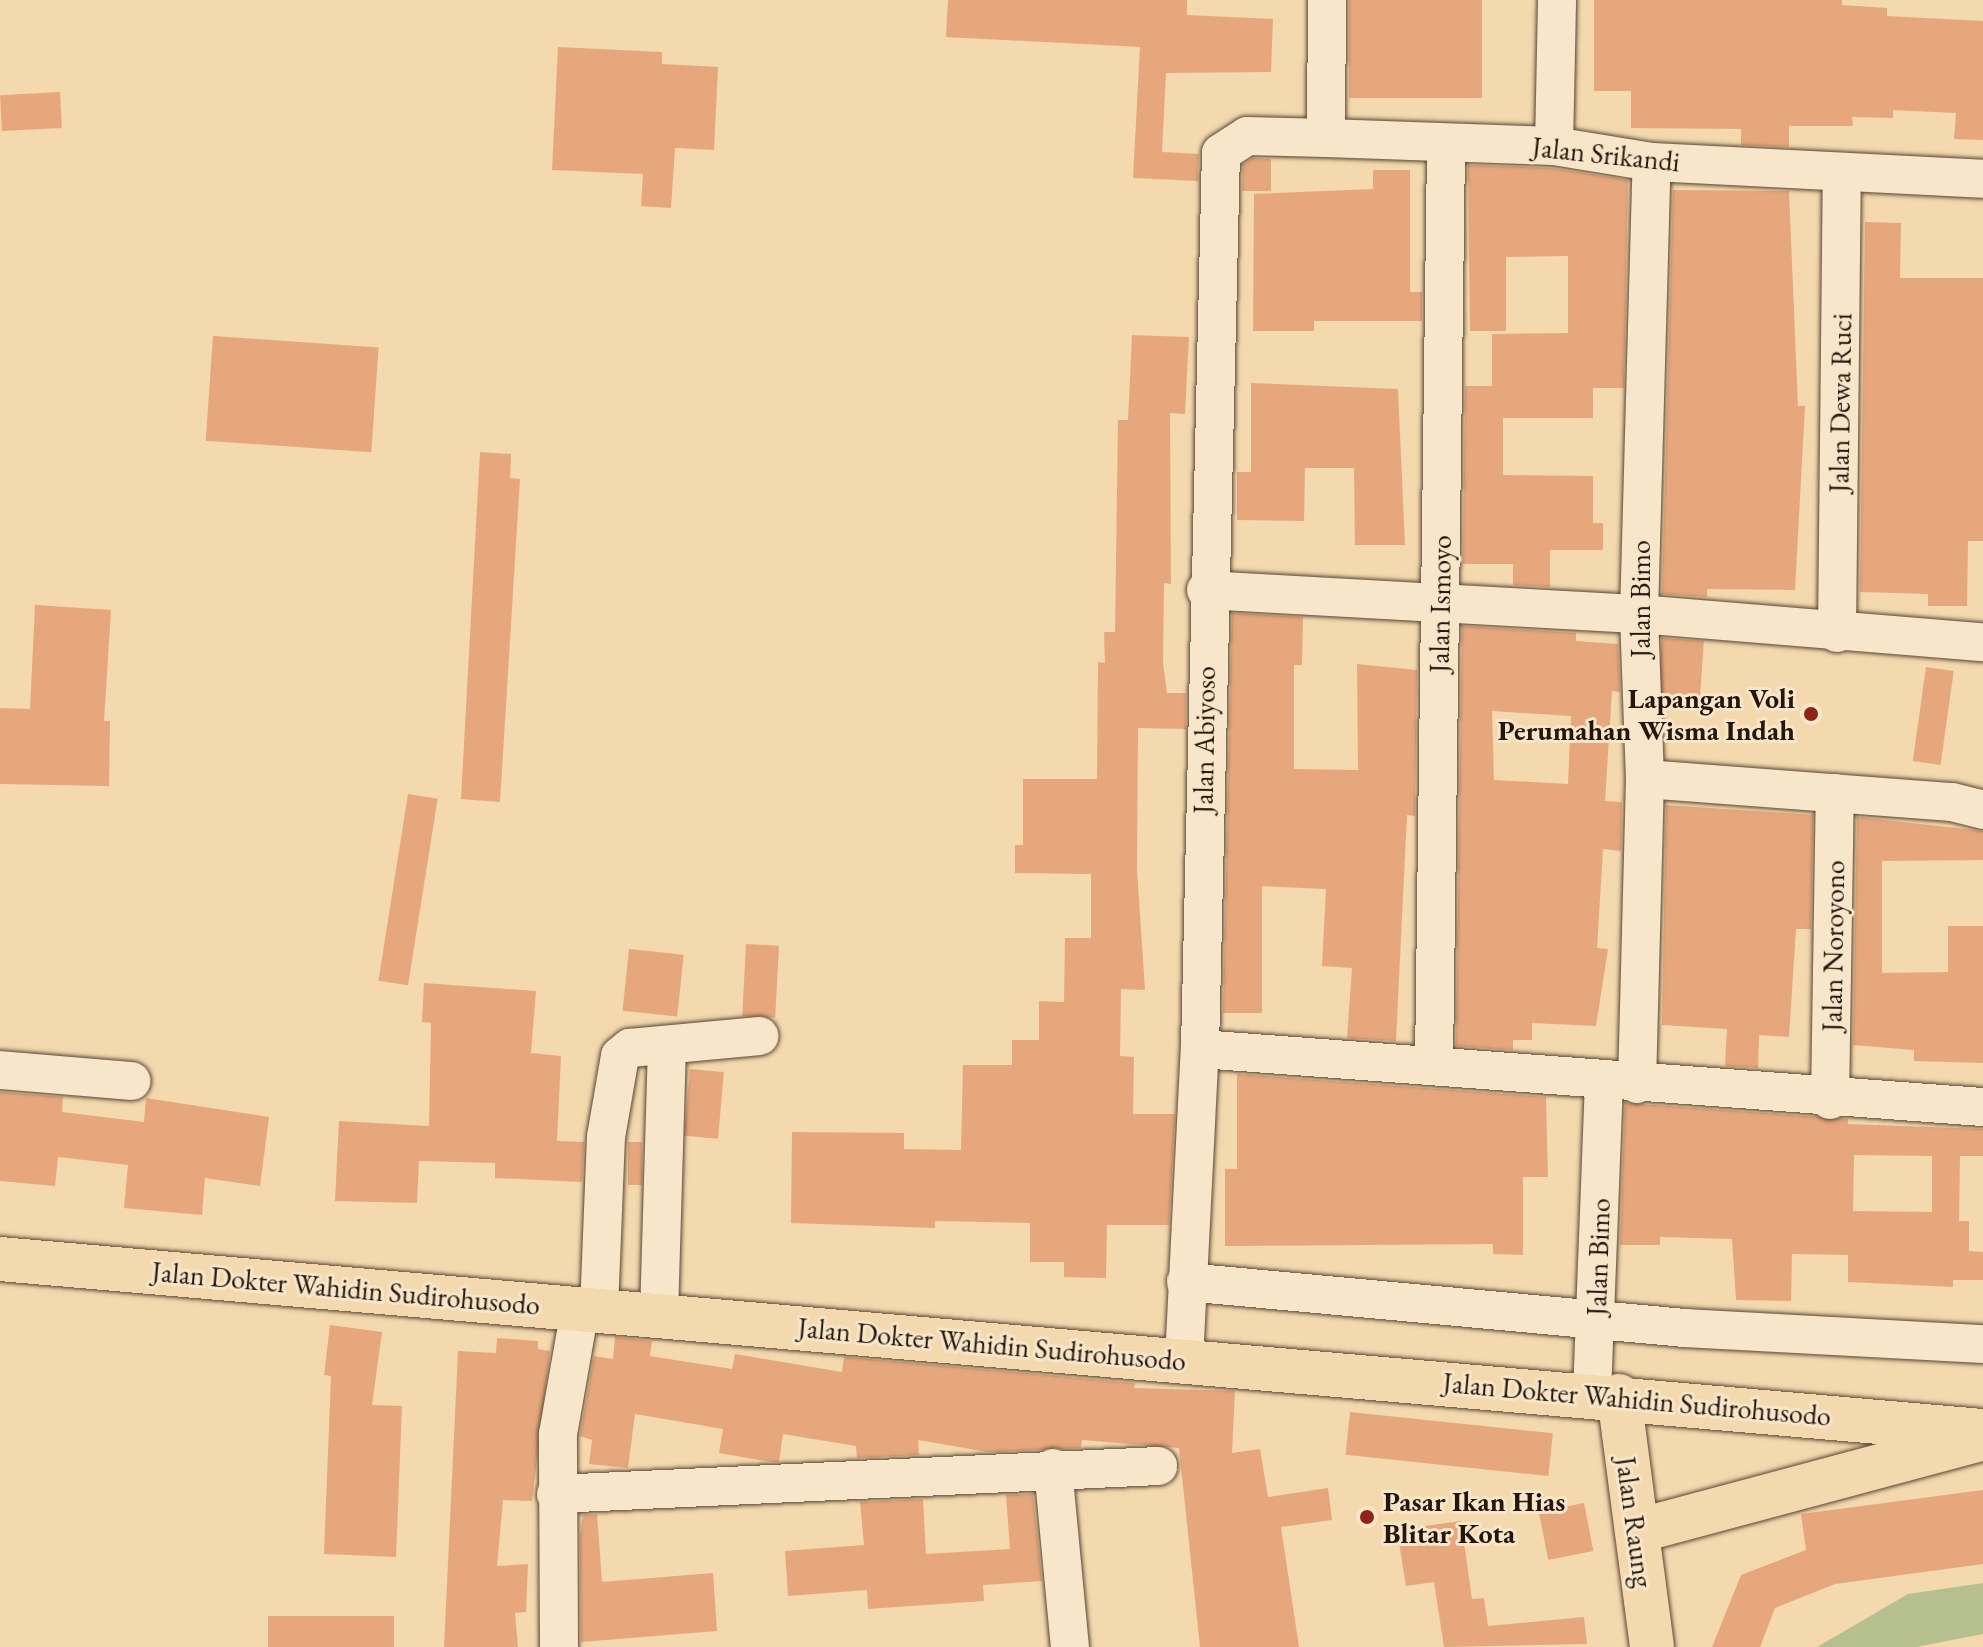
<!DOCTYPE html>
<html>
<head>
<meta charset="utf-8">
<style>
	body { margin:0 }
	#map { position:relative; width:1983px; height:1647px; overflow:hidden; background:#f4d8ae; font-family:"EB Garamond",serif }
	div>[style] { position:absolute }
	[style*='--x'] { left:calc(var(--x)*1px); top:calc(var(--y)*1px); width:calc(var(--w)*1px); rotate:calc(var(--a)*1deg) }
	.green>* { inset:0; background:#b6c08e }
	.building>* { inset:0; background:#e7a77d; transform-origin:0 0 }
	.roads { filter:drop-shadow(0 0 2px #584634) drop-shadow(0 0 2px #584634) }
	.minor>* { height:38px; margin:-19px; padding:0 19px; transform-origin:19px; border-radius:19px; background:#f8e6ca }
	.major>* { height:44px; margin:-22px; padding:0 22px; transform-origin:22px; border-radius:22px; background:#f4d8ae }
	.dots>* { width:22px; height:22px; translate:-50% -50%; box-sizing:border-box; border:4px solid #f8e6ca; border-radius:50% }
	span { translate:-50% -50%; white-space:nowrap; text-align:center; line-height:1.15; -webkit-text-stroke:6px #f8e6ca; paint-order:stroke }
	.street-label { font-size:28px; color:#24160c }
	.poi-label { font-size:28px; color:#24160c; font-weight:700 }
	.right { translate:-100% -50%; text-align:right }
	.left { translate:0 -50%; text-align:left }
</style>
</head>
<body>
<div id="map">
	<div class="green">
		<div style="clip-path:polygon(1983px 1583px,1983px 1634px,1916px 1647px,1817px 1647px,1908px 1594px)"></div>
	</div>
	<div class="building">
		<div style="clip-path:polygon(948px 0,1187px 0,1187px 15px,1273px 19px,1271px 72px,1166px 73px,1162px 152px,1199px 154px,1198px 181px,1133px 178px,1140px 47px,946px 37px)"></div>
		<div style="left:1349px;top:0;width:133px;height:98px"></div>
		<div style="clip-path:polygon(1594px 0,1842px 0,1842px 5px,1887px 8px,1887px 16px,1983px 21px,1983px 140px,1954px 139px,1956px 113px,1893px 110px,1893px 118px,1852px 117px,1853px 126px,1789px 126px,1789px 147px,1741px 145px,1741px 129px,1631px 128px,1631px 91px,1594px 91px)"></div>
		<div style="clip-path:polygon(558px 47px,662px 52px,662px 64px,718px 67px,714px 150px,675px 148px,671px 208px,641px 206px,643px 174px,552px 170px)"></div>
		<div style="left:60px;top:92px;width:36px;height:60px;rotate:87deg"></div>
		<div style="clip-path:polygon(1253px 158px,1271px 159px,1271px 191px,1242px 191px,1243px 165px)"></div>
		<div style="clip-path:polygon(1468px 165px,1552px 168px,1628px 180px,1624px 388px,1593px 388px,1593px 418px,1503px 418px,1503px 475px,1593px 476px,1593px 523px,1603px 523px,1603px 550px,1550px 550px,1550px 587px,1513px 585px,1513px 564px,1463px 564px,1465px 386px,1492px 386px,1492px 334px,1568px 333px,1568px 256px,1506px 257px,1506px 331px,1470px 331px)"></div>
		<div style="clip-path:polygon(1373px 170px,1410px 170px,1410px 292px,1422px 292px,1422px 321px,1314px 321px,1314px 331px,1253px 331px,1254px 194px,1373px 189px)"></div>
		<div style="clip-path:polygon(1673px 190px,1789px 191px,1798px 406px,1805px 406px,1795px 590px,1707px 589px,1707px 597px,1662px 594px)"></div>
		<div style="clip-path:polygon(1865px 222px,1901px 223px,1900px 278px,1983px 278px,1983px 541px,1968px 541px,1967px 606px,1928px 606px,1928px 594px,1860px 592px)"></div>
		<div style="clip-path:polygon(1132px 335px,1189px 337px,1185px 414px,1170px 413px,1171px 584px,1164px 583px,1163px 663px,1167px 693px,1186px 693px,1186px 729px,1138px 728px,1137px 869px,1145px 990px,1121px 989px,1120px 1056px,1134px 1057px,1133px 1114px,1175px 1114px,1169px 1225px,1107px 1225px,1106px 1278px,1064px 1277px,1064px 1262px,1030px 1262px,1030px 1223px,935px 1221px,935px 1228px,791px 1223px,792px 1132px,904px 1133px,904px 1149px,961px 1150px,963px 1065px,1012px 1065px,1012px 1040px,1039px 1040px,1039px 1001px,1064px 1002px,1065px 938px,1091px 938px,1091px 874px,1015px 873px,1015px 845px,1023px 845px,1023px 779px,1097px 779px,1098px 662px,1105px 663px,1104px 632px,1115px 632px,1118px 420px,1128px 420px)"></div>
		<div style="left:213px;top:336px;width:166px;height:105px;rotate:4deg"></div>
		<div style="clip-path:polygon(1251px 383px,1398px 389px,1405px 545px,1355px 545px,1354px 468px,1305px 468px,1304px 521px,1237px 520px,1237px 472px,1251px 472px)"></div>
		<div style="clip-path:polygon(480px 452px,511px 454px,510px 478px,520px 479px,500px 802px,461px 799px)"></div>
		<div style="clip-path:polygon(35px 605px,111px 610px,104px 721px,110px 721px,109px 786px,0 784px,0 708px,30px 709px)"></div>
		<div style="clip-path:polygon(1232px 613px,1303px 617px,1302px 665px,1294px 665px,1294px 769px,1358px 770px,1357px 664px,1417px 670px,1415px 816px,1407px 815px,1396px 1041px,1347px 1038px,1352px 968px,1322px 966px,1326px 889px,1262px 886px,1262px 1013px,1223px 1013px)"></div>
		<div style="clip-path:polygon(evenodd,1462px 626px,1576px 633px,1576px 641px,1618px 644px,1620px 692px,1612px 691px,1605px 801px,1622px 802px,1621px 851px,1603px 849px,1597px 948px,1608px 949px,1596px 1026px,1532px 1023px,1532px 1040px,1513px 1040px,1513px 1050px,1456px 1046px,1462px 626px,1492px 711px,1571px 716px,1568px 784px,1494px 780px,1492px 711px)"></div>
		<div style="left:1662px;top:638px;width:42px;height:56px;rotate:4deg"></div>
		<div style="left:1926px;top:667px;width:28px;height:95px;rotate:8deg"></div>
		<div style="left:408px;top:794px;width:30px;height:189px;rotate:9deg"></div>
		<div style="clip-path:polygon(1666px 805px,1813px 815px,1811px 929px,1796px 929px,1789px 1037px,1759px 1035px,1758px 1068px,1725px 1066px,1727px 1029px,1662px 1025px)"></div>
		<div style="clip-path:polygon(1857px 817px,1983px 831px,1983px 860px,1882px 861px,1882px 973px,1948px 972px,1948px 926px,1983px 926px,1983px 1063px,1914px 1061px,1914px 1050px,1853px 1045px)"></div>
		<div style="left:746px;top:944px;width:33px;height:72px;rotate:3deg"></div>
		<div style="left:629px;top:949px;width:55px;height:62px;rotate:6deg"></div>
		<div style="clip-path:polygon(424px 983px,536px 991px,531px 1053px,561px 1056px,557px 1141px,584px 1142px,582px 1182px,495px 1178px,495px 1163px,419px 1161px,417px 1203px,335px 1201px,339px 1121px,429px 1126px,431px 1023px,422px 1022px)"></div>
		<div style="left:690px;top:1069px;width:34px;height:67px;rotate:5deg"></div>
		<div style="clip-path:polygon(1237px 1074px,1546px 1097px,1548px 1177px,1523px 1177px,1523px 1255px,1493px 1254px,1493px 1244px,1225px 1246px,1225px 1169px,1237px 1169px)"></div>
		<div style="clip-path:polygon(0 1092px,63px 1097px,62px 1112px,144px 1122px,146px 1098px,269px 1117px,260px 1186px,205px 1178px,202px 1215px,124px 1208px,128px 1165px,58px 1157px,55px 1186px,0 1181px)"></div>
		<div style="clip-path:polygon(evenodd,1625px 1103px,1848px 1119px,1848px 1124px,1983px 1129px,1983px 1156px,1960px 1156px,1959px 1221px,1969px 1221px,1969px 1251px,1983px 1252px,1983px 1280px,1953px 1280px,1953px 1287px,1848px 1282px,1848px 1255px,1792px 1254px,1791px 1301px,1736px 1300px,1732px 1239px,1660px 1237px,1660px 1245px,1620px 1245px,1625px 1103px,1854px 1155px,1932px 1156px,1932px 1212px,1853px 1211px,1854px 1155px)"></div>
		<div style="left:628px;top:1142px;width:14px;height:43px"></div>
		<div style="clip-path:polygon(330px 1325px,382px 1332px,372px 1405px,402px 1406px,396px 1557px,324px 1554px,331px 1376px,324px 1375px)"></div>
		<div style="clip-path:polygon(615px 1337px,652px 1341px,650px 1356px,732px 1369px,735px 1354px,842px 1372px,844px 1357px,1135px 1383px,1134px 1388px,1235px 1391px,1232px 1453px,1260px 1449px,1268px 1497px,1328px 1488px,1332px 1520px,1281px 1527px,1299px 1647px,1200px 1647px,1179px 1448px,1082px 1440px,1081px 1448px,988px 1452px,918px 1440px,919px 1455px,857px 1458px,856px 1446px,783px 1434px,779px 1462px,772px 1462px,719px 1453px,723px 1429px,635px 1414px,628px 1468px,589px 1464px,592px 1440px,580px 1436px,594px 1356px,613px 1359px)"></div>
		<div style="clip-path:polygon(497px 1338px,538px 1341px,538px 1349px,550px 1351px,532px 1501px,503px 1500px,497px 1566px,528px 1564px,526px 1612px,515px 1613px,518px 1647px,444px 1647px,458px 1351px,496px 1353px)"></div>
		<div style="left:1350px;top:1412px;width:204px;height:43px;rotate:6deg"></div>
		<div style="clip-path:polygon(1983px 1490px,1983px 1564px,1835px 1584px,1775px 1608px,1760px 1647px,1712px 1647px,1741px 1575px,1806px 1550px,1801px 1514px)"></div>
		<div style="clip-path:polygon(1033px 1494px,1042px 1581px,983px 1585px,984px 1601px,868px 1609px,867px 1590px,788px 1596px,785px 1551px,864px 1545px,860px 1502px,923px 1499px,926px 1554px,1010px 1549px,1006px 1495px)"></div>
		<div style="left:1584px;top:1503px;width:49px;height:46px;rotate:79deg"></div>
		<div style="clip-path:polygon(597px 1514px,602px 1582px,713px 1573px,717px 1631px,581px 1642px,580px 1535px,583px 1515px)"></div>
		<div style="clip-path:polygon(1461px 1521px,1472px 1599px,1484px 1598px,1488px 1626px,1584px 1617px,1587px 1644px,1444px 1647px,1434px 1582px,1406px 1586px,1397px 1530px)"></div>
		<div style="left:268px;top:1616px;width:126px;height:31px"></div>
	</div>
	<div class="roads">
		<div class="minor">
			<div style="--x:1326;--y:138;--w:138;--a:-89.6"></div>
			<div style="--x:1554;--y:146;--w:146;--a:-88.8"></div>
			<div style="--x:1206;--y:590;--w:434;--a:3.2"></div>
			<div style="--x:1639;--y:614;--w:345;--a:4.7"></div>
			<div style="--x:1837;--y:633;--w:461;--a:-89.4"></div>
			<div style="--x:1645;--y:779;--w:308;--a:4.3"></div>
			<div style="--x:1952;--y:802;--w:32;--a:14"></div>
			<div style="--x:1200;--y:1049;--w:785;--a:4.24"></div>
			<div style="--x:1434;--y:1064;--w:921;--a:-89.25"></div>
			<div style="--x:0;--y:1070;--w:132;--a:4.8"></div>
			<div style="--x:1637;--y:1084;--w:305;--a:-88.5"></div>
			<div style="--x:1645;--y:779;--w:165;--a:-92.1"></div>
			<div style="--x:1639;--y:614;--w:452;--a:-88.4"></div>
			<div style="--x:1830;--y:1100;--w:307;--a:-89.1"></div>
			<div style="--x:1186;--y:1282;--w:501;--a:5.27"></div>
			<div style="--x:1685;--y:1328;--w:298;--a:3.1"></div>
			<div style="--x:599;--y:1310;--w:173;--a:-87.7"></div>
			<div style="--x:606;--y:1137;--w:82;--a:-80.2"></div>
			<div style="--x:620;--y:1056;--w:13;--a:-39"></div>
			<div style="--x:630;--y:1048;--w:130;--a:-5.3"></div>
			<div style="--x:659;--y:1315;--w:268;--a:-88.3"></div>
			<div style="--x:1184;--y:1360;--w:311;--a:-87.1"></div>
			<div style="--x:1200;--y:1049;--w:896;--a:-88.66"></div>
			<div style="--x:1221;--y:153;--w:31;--a:-33"></div>
			<div style="--x:1247;--y:136;--w:79;--a:1.5"></div>
			<div style="--x:1326;--y:138;--w:228;--a:2"></div>
			<div style="--x:1554;--y:146;--w:99;--a:9.3"></div>
			<div style="--x:1652;--y:162;--w:331;--a:2.9"></div>
			<div style="--x:1592;--y:1394;--w:313;--a:-87.8"></div>
			<div style="--x:1053;--y:1468;--w:180;--a:84.6"></div>
			<div style="--x:556;--y:1494;--w:603;--a:-2.66"></div>
			<div style="--x:559;--y:1647;--w:213;--a:-90.3"></div>
			<div style="--x:558;--y:1434;--w:127;--a:-80"></div>
		</div>
		<div class="major">
			<div style="--x:0;--y:1259;--w:1990;--a:4.96"></div>
			<div style="--x:1619;--y:1396;--w:253;--a:82.5"></div>
			<div style="--x:1637;--y:1531;--w:352;--a:-15"></div>
		</div>
	</div>
	<div class="dots">
		<div style="left:1811px;top:714px;background:#8f2418"></div>
		<div style="left:1367px;top:1517px;background:#8f2418"></div>
	</div>
	<div class="street-label">
		<span style="left:1606px;top:154px;rotate:6deg">Jalan Srikandi</span>
		<span style="left:1840px;top:403px;rotate:-89deg">Jalan Dewa Ruci</span>
		<span style="left:1640px;top:599px;rotate:-90deg">Jalan Bimo</span>
		<span style="left:1440px;top:604px;rotate:-89deg">Jalan Ismoyo</span>
		<span style="left:1204px;top:740px;rotate:-89deg">Jalan Abiyoso</span>
		<span style="left:1833px;top:946px;rotate:-89deg">Jalan Noroyono</span>
		<span style="left:1598px;top:1257px;rotate:-88deg">Jalan Bimo</span>
		<span style="left:346px;top:1288px;rotate:5deg">Jalan Dokter Wahidin Sudirohusodo</span>
		<span style="left:992px;top:1344px;rotate:5deg">Jalan Dokter Wahidin Sudirohusodo</span>
		<span style="left:1637px;top:1399px;rotate:5deg">Jalan Dokter Wahidin Sudirohusodo</span>
		<span style="left:1635px;top:1522px;rotate:82deg">Jalan Raung</span>
	</div>
	<div class="poi-label">
		<span class="right" style="left:1795px;top:714px">Lapangan Voli<br>Perumahan Wisma Indah</span>
		<span class="left" style="left:1383px;top:1517px">Pasar Ikan Hias<br>Blitar Kota</span>
	</div>
</div>
</body>
</html>
